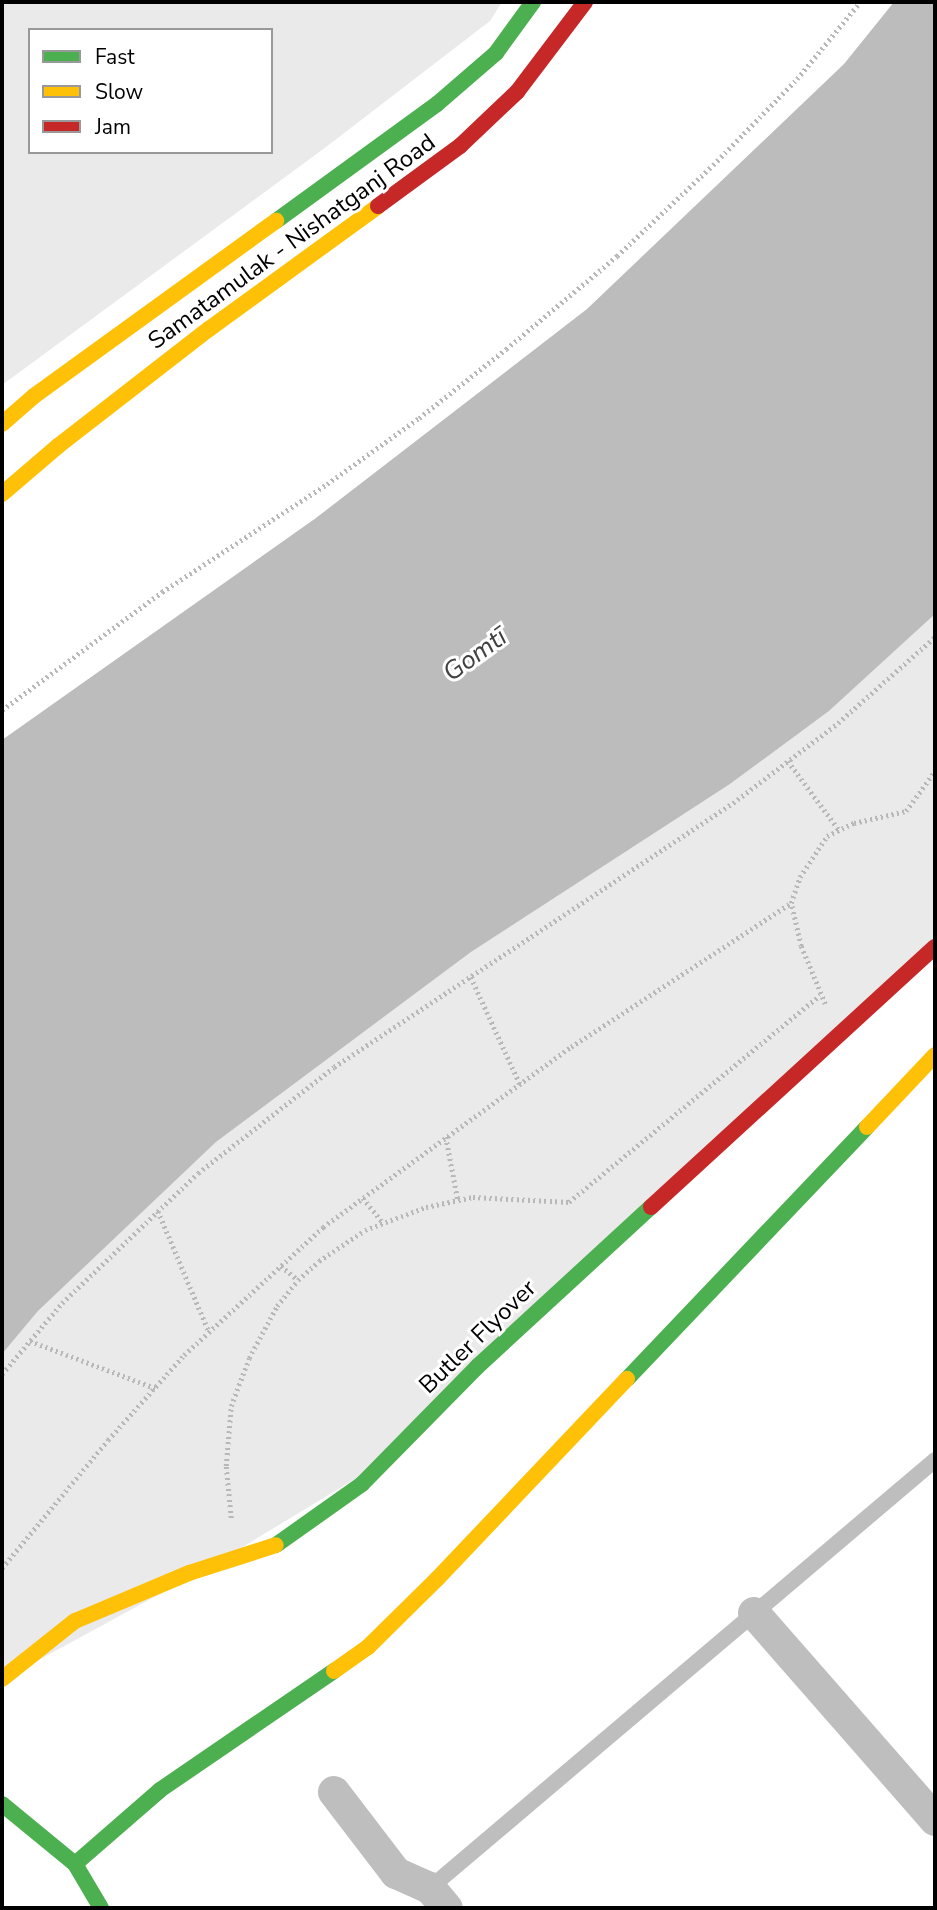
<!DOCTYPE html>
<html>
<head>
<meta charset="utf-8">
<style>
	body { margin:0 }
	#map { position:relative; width:937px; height:1910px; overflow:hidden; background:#fff; font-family:"Nunito Sans",sans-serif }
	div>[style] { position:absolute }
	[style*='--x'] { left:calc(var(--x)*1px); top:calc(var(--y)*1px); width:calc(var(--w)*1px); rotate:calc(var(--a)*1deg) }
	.green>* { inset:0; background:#eaeaea }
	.water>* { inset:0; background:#bcbcbc }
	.path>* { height:4.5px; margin-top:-2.25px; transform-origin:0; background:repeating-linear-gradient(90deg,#b8b8b8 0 2px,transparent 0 5.5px) }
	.lane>* { height:16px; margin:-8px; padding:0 8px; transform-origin:8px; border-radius:8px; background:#bebebe }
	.street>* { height:32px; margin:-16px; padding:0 16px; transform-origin:16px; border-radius:16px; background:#bebebe }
	.fast>* { height:16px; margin:-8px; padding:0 8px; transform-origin:8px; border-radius:8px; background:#4caf50 }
	.slow>* { height:16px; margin:-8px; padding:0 8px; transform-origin:8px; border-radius:8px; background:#ffc107 }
	.jam>* { height:16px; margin:-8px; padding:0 8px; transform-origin:8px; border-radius:8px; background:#c62828 }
	span { translate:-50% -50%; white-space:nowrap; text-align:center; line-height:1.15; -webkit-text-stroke:6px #fff; paint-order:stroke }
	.street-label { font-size:24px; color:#000 }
	.water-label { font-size:26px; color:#414141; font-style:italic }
	.frame { position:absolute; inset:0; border:4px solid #000; pointer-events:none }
	.legend { position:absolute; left:28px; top:28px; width:245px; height:126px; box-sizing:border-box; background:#fff; border:2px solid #999; margin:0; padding:9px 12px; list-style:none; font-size:21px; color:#000 }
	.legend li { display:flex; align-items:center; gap:14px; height:35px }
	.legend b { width:35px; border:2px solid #999 }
</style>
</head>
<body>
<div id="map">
	<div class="green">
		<div style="clip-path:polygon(evenodd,2px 2px,502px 2px,490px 21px,326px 147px,2px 385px,2px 2px,30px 30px,271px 30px,271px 152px,30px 152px,30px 30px)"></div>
		<div style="clip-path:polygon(935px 614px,935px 944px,391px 1457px,213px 1565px,2px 1680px,2px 1354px,38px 1311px,216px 1142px,471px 952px,730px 784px,829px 711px)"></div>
	</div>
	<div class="water">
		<div style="clip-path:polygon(894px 2px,935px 2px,935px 614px,829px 711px,730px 784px,471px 952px,216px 1142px,38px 1311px,2px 1354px,2px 740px,316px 518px,587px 309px,844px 64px)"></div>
	</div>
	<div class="path">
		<div style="--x:2;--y:710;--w:199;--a:-36.4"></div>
		<div style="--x:162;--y:592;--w:197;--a:-33.2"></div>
		<div style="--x:327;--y:484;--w:113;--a:-35.7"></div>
		<div style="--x:419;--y:418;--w:111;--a:-38.4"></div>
		<div style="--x:506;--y:349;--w:145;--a:-40"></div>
		<div style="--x:617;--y:256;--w:132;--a:-43.5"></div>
		<div style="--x:713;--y:165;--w:120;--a:-45.7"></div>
		<div style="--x:797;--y:79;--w:99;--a:-50.7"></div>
		<div style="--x:788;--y:761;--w:86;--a:53.5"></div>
		<div style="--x:471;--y:977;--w:118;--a:65.4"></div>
		<div style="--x:825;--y:1004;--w:63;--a:-112.5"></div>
		<div style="--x:801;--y:946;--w:44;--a:-103.1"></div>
		<div style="--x:791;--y:903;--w:28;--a:-71"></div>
		<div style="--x:800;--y:877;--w:49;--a:-56.6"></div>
		<div style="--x:827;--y:836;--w:30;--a:-26"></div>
		<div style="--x:854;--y:823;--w:53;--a:-13"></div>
		<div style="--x:906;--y:811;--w:49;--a:-54.1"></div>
		<div style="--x:446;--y:1137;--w:64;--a:79.2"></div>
		<div style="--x:363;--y:1198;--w:32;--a:51"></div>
		<div style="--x:158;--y:1211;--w:131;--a:67.1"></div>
		<div style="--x:281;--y:1266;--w:22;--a:39"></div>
		<div style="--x:30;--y:1341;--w:134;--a:20.6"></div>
		<div style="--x:2;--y:1374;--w:93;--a:-49.8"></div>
		<div style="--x:62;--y:1303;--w:188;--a:-43.7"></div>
		<div style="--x:198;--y:1173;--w:172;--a:-37.9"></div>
		<div style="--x:334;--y:1067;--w:478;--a:-33.5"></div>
		<div style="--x:733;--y:803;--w:132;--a:-37.3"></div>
		<div style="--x:838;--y:723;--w:130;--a:-41.6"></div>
		<div style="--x:231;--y:1518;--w:52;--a:-95.5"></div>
		<div style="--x:226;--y:1466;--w:60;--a:-85.2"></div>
		<div style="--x:231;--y:1406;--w:51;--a:-69.4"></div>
		<div style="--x:249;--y:1358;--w:59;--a:-61.7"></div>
		<div style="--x:277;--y:1306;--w:33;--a:-51"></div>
		<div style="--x:298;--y:1280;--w:28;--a:-42"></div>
		<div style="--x:319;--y:1261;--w:55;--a:-34"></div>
		<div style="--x:365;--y:1230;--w:65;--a:-20.7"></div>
		<div style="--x:426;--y:1207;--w:48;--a:-12"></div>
		<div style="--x:473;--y:1197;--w:96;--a:3"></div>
		<div style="--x:569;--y:1202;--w:325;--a:-39.5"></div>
		<div style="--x:2;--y:1568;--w:166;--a:-50.4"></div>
		<div style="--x:108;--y:1440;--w:114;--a:-48.2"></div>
		<div style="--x:184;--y:1355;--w:189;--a:-42.6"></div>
		<div style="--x:323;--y:1227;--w:306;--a:-36"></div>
		<div style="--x:571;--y:1047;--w:263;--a:-33.2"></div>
	</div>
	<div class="lane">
		<div style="--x:430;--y:1888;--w:662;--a:-40.28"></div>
	</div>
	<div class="street">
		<div style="--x:754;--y:1613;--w:275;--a:48.8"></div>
		<div style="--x:334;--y:1792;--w:102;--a:52.6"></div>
		<div style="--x:396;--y:1873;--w:37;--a:24"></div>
		<div style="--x:430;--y:1888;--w:26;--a:50"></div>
	</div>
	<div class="fast">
		<div style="--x:276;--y:221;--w:199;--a:-36"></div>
		<div style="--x:437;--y:104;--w:78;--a:-40.8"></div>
		<div style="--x:496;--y:53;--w:63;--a:-54"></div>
		<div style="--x:627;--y:1379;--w:348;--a:-46.4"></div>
		<div style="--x:276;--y:1545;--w:105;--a:-35.3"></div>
		<div style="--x:362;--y:1484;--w:165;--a:-45.5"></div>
		<div style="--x:478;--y:1366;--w:235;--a:-42.6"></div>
		<div style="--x:2;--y:1804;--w:94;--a:39.4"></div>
		<div style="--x:75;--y:1864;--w:51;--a:59.4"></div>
		<div style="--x:75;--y:1864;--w:113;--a:-41"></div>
		<div style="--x:160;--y:1790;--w:211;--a:-34.4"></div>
	</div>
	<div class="slow">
		<div style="--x:2;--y:424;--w:43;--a:-41.2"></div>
		<div style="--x:34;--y:396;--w:299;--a:-35.9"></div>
		<div style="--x:2;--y:494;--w:74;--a:-40.6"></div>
		<div style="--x:58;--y:446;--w:191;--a:-37.8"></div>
		<div style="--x:209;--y:329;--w:209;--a:-36"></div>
		<div style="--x:867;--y:1127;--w:99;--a:-46.6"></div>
		<div style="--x:334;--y:1671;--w:42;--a:-35.2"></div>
		<div style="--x:368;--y:1647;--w:97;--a:-44.6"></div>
		<div style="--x:437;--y:1579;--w:276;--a:-46.5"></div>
		<div style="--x:2;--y:1679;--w:93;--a:-38.5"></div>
		<div style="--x:75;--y:1621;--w:124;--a:-22.8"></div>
		<div style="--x:189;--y:1573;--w:91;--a:-17.8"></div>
	</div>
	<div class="jam">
		<div style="--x:378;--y:206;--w:102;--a:-36.2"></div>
		<div style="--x:460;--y:146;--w:79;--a:-43.5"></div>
		<div style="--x:517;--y:92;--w:113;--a:-52.9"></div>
		<div style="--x:651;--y:1207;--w:385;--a:-42.5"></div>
	</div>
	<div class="street-label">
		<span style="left:292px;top:242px;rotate:-36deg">Samatamulak - Nishatganj Road</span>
		<span style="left:478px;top:1337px;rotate:-44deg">Butler Flyover</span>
	</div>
	<div class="water-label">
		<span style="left:475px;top:655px;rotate:-36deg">Gomtī</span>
	</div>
	<div class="frame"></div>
	<ul class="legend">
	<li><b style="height:9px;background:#4caf50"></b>Fast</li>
	<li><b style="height:9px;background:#ffc107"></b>Slow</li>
	<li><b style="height:9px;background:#c62828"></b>Jam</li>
	</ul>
</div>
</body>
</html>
